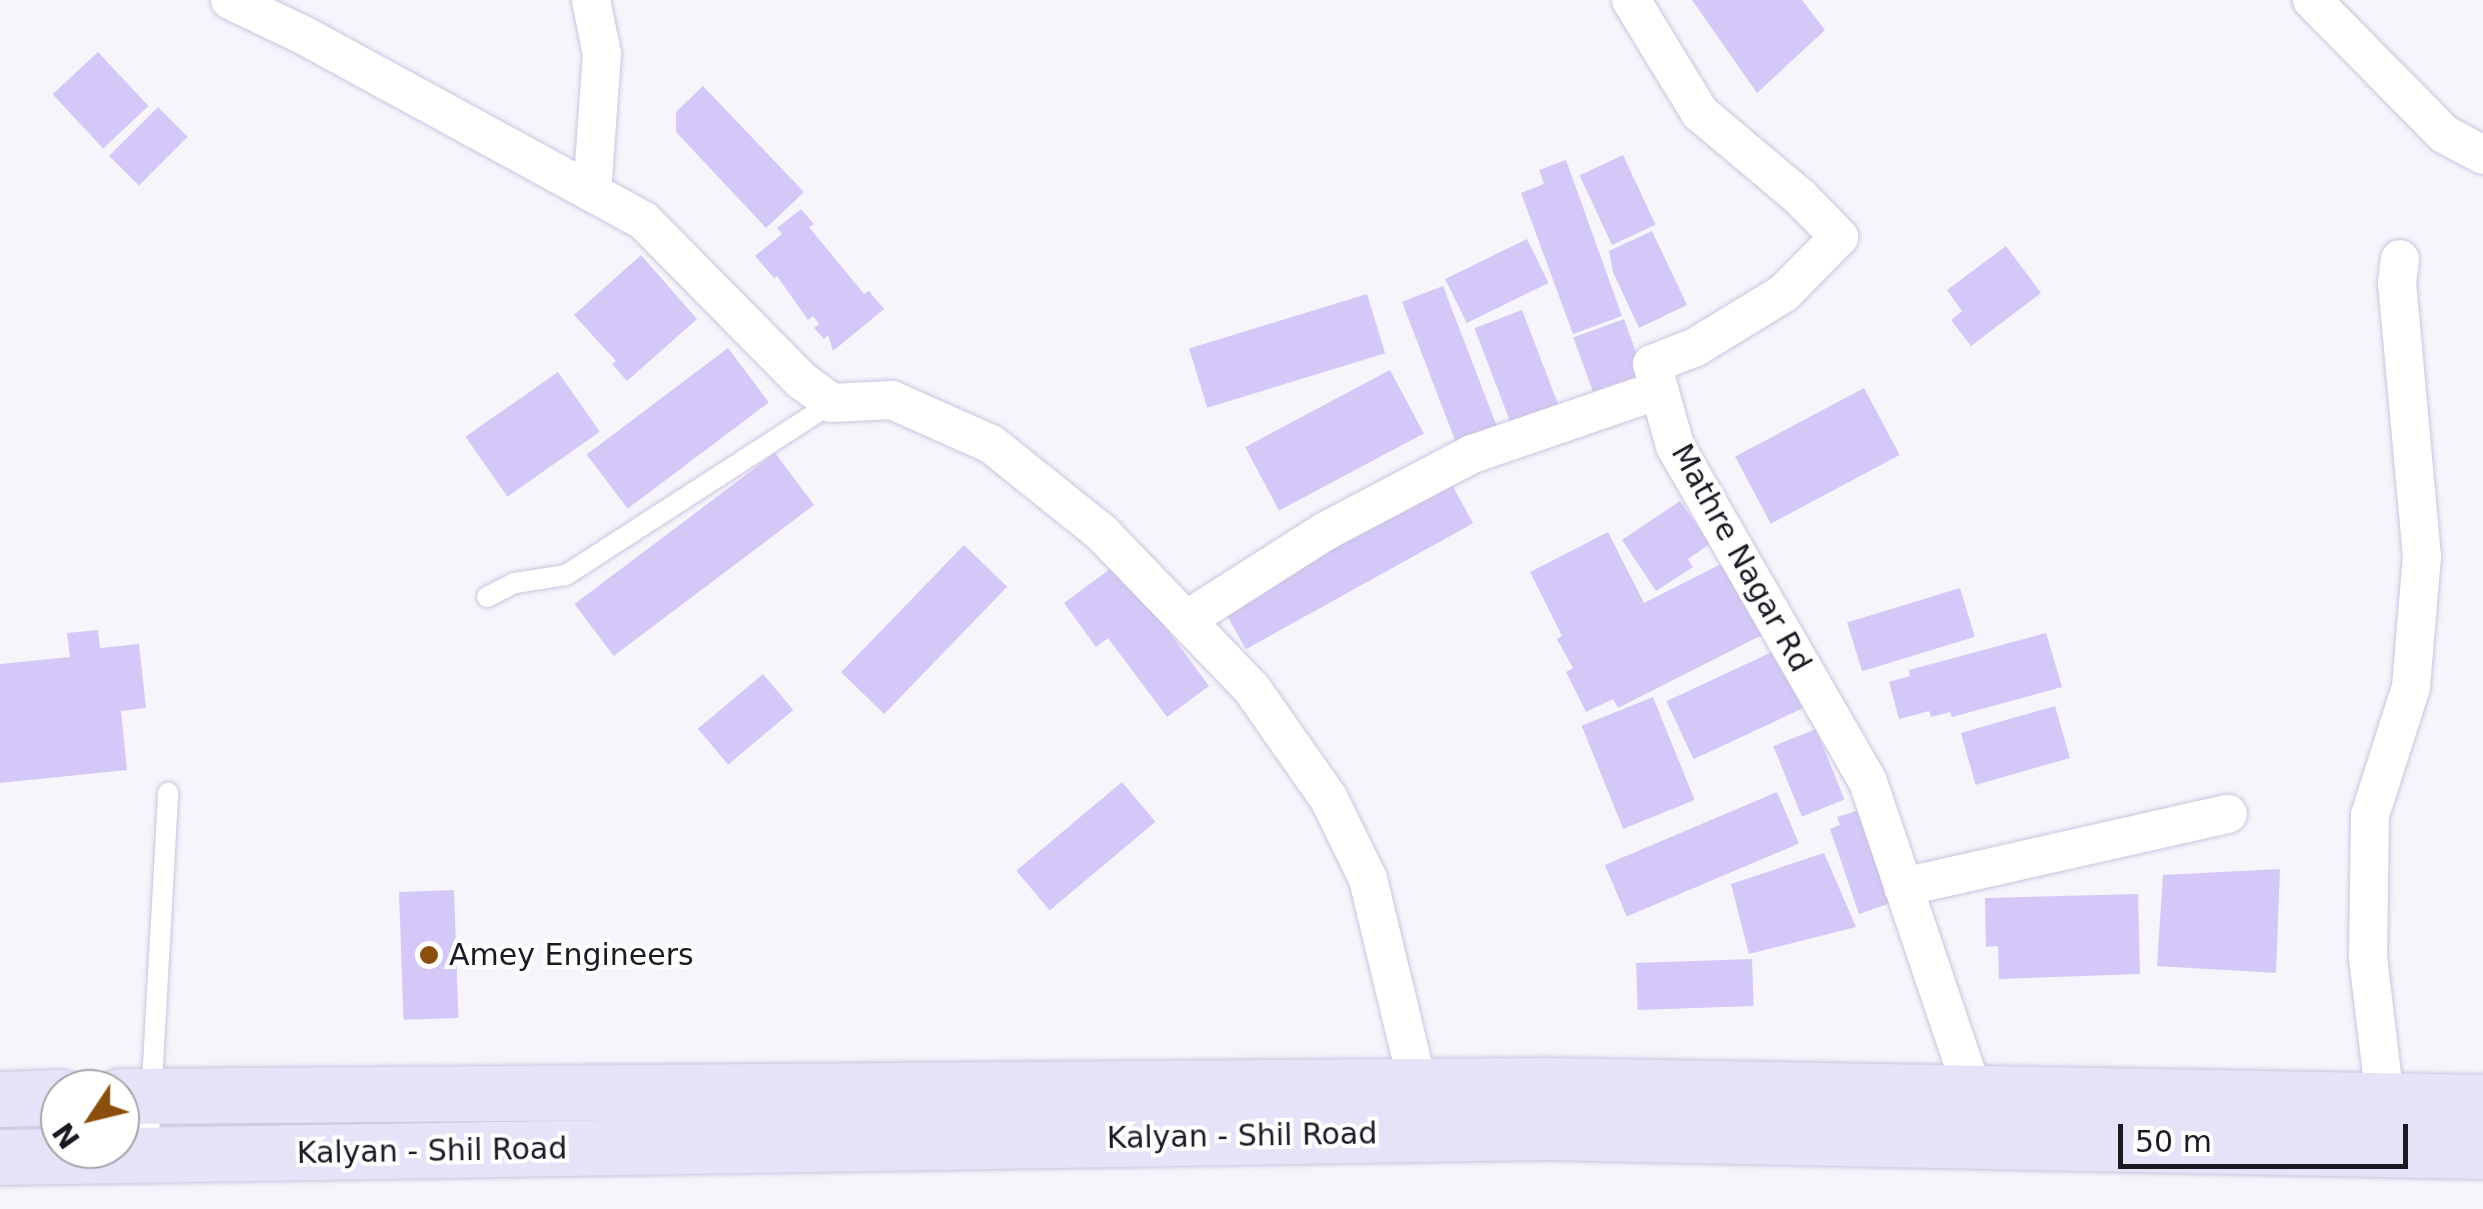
<!DOCTYPE html>
<html>
<head>
<meta charset="utf-8">
<style>
	body { margin:0 }
	#map { position:relative; width:2483px; height:1209px; overflow:hidden; background:#f6f5fb; font-family:"DejaVu Sans",sans-serif }
	div>[style] { position:absolute }
	[style*='--x'] { left:calc(var(--x)*1px); top:calc(var(--y)*1px); width:calc(var(--w)*1px); rotate:calc(var(--a)*1deg) }
	.building>* { inset:0; background:#d4c8f8; transform-origin:0 0 }
	.roads { filter:drop-shadow(0 0 2px #cbc4e0) drop-shadow(0 0 2px #cbc4e0) }
	.lane>* { height:20px; margin:-10px; padding:0 10px; transform-origin:10px; border-radius:10px; background:#fff }
	.street>* { height:38px; margin:-19px; padding:0 19px; transform-origin:19px; border-radius:19px; background:#fff }
	.primary>* { height:55px; margin:-27.5px; padding:0 27.5px; transform-origin:27.5px; border-radius:27.5px; background:#e8e2f9 }
	.dots>* { width:28px; height:28px; translate:-50% -50%; box-sizing:border-box; border:5px solid #fff; border-radius:50% }
	span { translate:-50% -50%; white-space:nowrap; text-align:center; line-height:1.15; -webkit-text-stroke:8px #fff; paint-order:stroke }
	.street-label { font-size:30px; color:#1c1923 }
	.poi-label { font-size:30px; color:#1c1923 }
	.left { translate:0 -50%; text-align:left }
	.north { position:absolute; left:40px; top:1069px; width:100px; height:100px; box-sizing:border-box; background:#fff; border:2px solid #a4a3a7; border-radius:50%; rotate:235deg; font-size:28px; font-weight:700; line-height:40px; text-align:center; color:#1c1923 }
	.north::after { content:''; display:block; margin:auto; width:35px; height:45px; background:#8b4f0d; clip-path:polygon(50% 0,100% 100%,50% 72%,0 100%) }
	.scale { position:absolute; left:2118px; top:1124px; width:290px; height:45px; box-sizing:border-box; border:5px solid #1c1923; border-top:0; padding-left:12px; font-size:30px; line-height:35px; white-space:nowrap; color:#1c1923; -webkit-text-stroke:8px #fff; paint-order:stroke }
</style>
</head>
<body>
<div id="map">
	<div class="building">
		<div style="clip-path:polygon(1692px 0,1802px 0,1825px 30px,1757px 93px)"></div>
		<div style="left:98px;top:52px;width:74px;height:62px;rotate:47deg"></div>
		<div style="clip-path:polygon(703px 86px,804px 192px,766px 228px,676px 132px,676px 112px)"></div>
		<div style="left:158px;top:107px;width:42px;height:69px;rotate:45deg"></div>
		<div style="left:1623px;top:155px;width:77px;height:48px;rotate:65deg"></div>
		<div style="clip-path:polygon(1566px 160px,1622px 316px,1573px 334px,1521px 193px,1544px 184px,1539px 170px)"></div>
		<div style="clip-path:polygon(801px 209px,814px 224px,809px 227px,864px 294px,869px 291px,884px 309px,833px 351px,828px 335px,824px 339px,814px 328px,819px 324px,813px 316px,808px 320px,777px 276px,774px 278px,755px 256px,782px 234px,777px 228px)"></div>
		<div style="clip-path:polygon(1652px 231px,1687px 305px,1639px 328px,1613px 272px,1609px 251px)"></div>
		<div style="left:1527px;top:239px;width:49px;height:91px;rotate:64deg"></div>
		<div style="clip-path:polygon(2006px 246px,2041px 293px,1971px 346px,1951px 320px,1962px 311px,1947px 290px)"></div>
		<div style="clip-path:polygon(641px 255px,697px 319px,627px 381px,612px 364px,616px 361px,574px 315px)"></div>
		<div style="left:1443px;top:286px;width:151px;height:44px;rotate:69deg"></div>
		<div style="left:1367px;top:294px;width:62px;height:186px;rotate:73deg"></div>
		<div style="left:1522px;top:310px;width:107px;height:51px;rotate:69deg"></div>
		<div style="left:1624px;top:319px;width:58px;height:54px;rotate:70deg"></div>
		<div style="left:728px;top:348px;width:68px;height:177px;rotate:53deg"></div>
		<div style="left:1390px;top:370px;width:72px;height:164px;rotate:62deg"></div>
		<div style="left:558px;top:372px;width:73px;height:113px;rotate:55deg"></div>
		<div style="left:1864px;top:388px;width:76px;height:146px;rotate:62deg"></div>
		<div style="left:775px;top:453px;width:65px;height:251px;rotate:53deg"></div>
		<div style="left:1447px;top:476px;width:54px;height:260px;rotate:61deg"></div>
		<div style="clip-path:polygon(1680px 501px,1710px 544px,1688px 559px,1693px 567px,1656px 591px,1622px 540px)"></div>
		<div style="clip-path:polygon(1608px 532px,1644px 603px,1729px 560px,1766px 633px,1618px 708px,1613px 699px,1586px 712px,1566px 672px,1573px 668px,1557px 639px,1562px 636px,1530px 572px)"></div>
		<div style="left:964px;top:545px;width:60px;height:177px;rotate:44deg"></div>
		<div style="clip-path:polygon(1118px 563px,1209px 686px,1167px 717px,1108px 638px,1096px 647px,1064px 603px)"></div>
		<div style="left:1960px;top:588px;width:51px;height:118px;rotate:73deg"></div>
		<div style="clip-path:polygon(98px 630px,100px 648px,139px 644px,146px 708px,121px 711px,127px 770px,0 783px,0 664px,70px 657px,67px 633px)"></div>
		<div style="clip-path:polygon(2046px 633px,2062px 687px,1952px 717px,1950px 712px,1931px 717px,1929px 711px,1899px 719px,1889px 682px,1910px 676px,1909px 670px)"></div>
		<div style="left:1787px;top:645px;width:64px;height:133px;rotate:65deg"></div>
		<div style="left:763px;top:674px;width:47px;height:85px;rotate:50deg"></div>
		<div style="left:1653px;top:697px;width:111px;height:77px;rotate:68deg"></div>
		<div style="left:2055px;top:706px;width:54px;height:98px;rotate:74deg"></div>
		<div style="left:1816px;top:729px;width:76px;height:46px;rotate:68deg"></div>
		<div style="left:1122px;top:782px;width:52px;height:138px;rotate:50deg"></div>
		<div style="left:1777px;top:792px;width:56px;height:187px;rotate:67deg"></div>
		<div style="clip-path:polygon(1863px 809px,1894px 902px,1859px 914px,1830px 829px,1840px 825px,1837px 817px)"></div>
		<div style="clip-path:polygon(1824px 853px,1856px 927px,1749px 954px,1731px 884px)"></div>
		<div style="clip-path:polygon(2280px 869px,2276px 973px,2157px 966px,2163px 875px)"></div>
		<div style="left:454px;top:890px;width:128px;height:55px;rotate:88deg"></div>
		<div style="clip-path:polygon(2138px 894px,2140px 974px,1999px 979px,1998px 946px,1986px 947px,1985px 898px)"></div>
		<div style="left:1752px;top:959px;width:47px;height:116px;rotate:88deg"></div>
	</div>
	<div class="roads">
		<div class="lane">
			<div style="--x:487;--y:597;--w:31;--a:-27"></div>
			<div style="--x:515;--y:583;--w:52;--a:-8.9"></div>
			<div style="--x:566;--y:575;--w:317;--a:-32.9"></div>
			<div style="--x:148;--y:1154;--w:362;--a:-86.8"></div>
		</div>
		<div class="street">
			<div style="--x:230;--y:0;--w:83;--a:25.6"></div>
			<div style="--x:305;--y:36;--w:386;--a:28.6"></div>
			<div style="--x:644;--y:221;--w:225;--a:45.4"></div>
			<div style="--x:802;--y:381;--w:37;--a:36"></div>
			<div style="--x:832;--y:403;--w:60;--a:-2.9"></div>
			<div style="--x:892;--y:400;--w:108;--a:24"></div>
			<div style="--x:991;--y:444;--w:142;--a:38.7"></div>
			<div style="--x:1102;--y:533;--w:216;--a:46.1"></div>
			<div style="--x:1252;--y:689;--w:134;--a:55"></div>
			<div style="--x:1329;--y:799;--w:89;--a:64"></div>
			<div style="--x:1368;--y:879;--w:213;--a:76.4"></div>
			<div style="--x:1418;--y:1086;--w:19;--a:93"></div>
			<div style="--x:591;--y:0;--w:55;--a:78.5"></div>
			<div style="--x:602;--y:54;--w:138;--a:94.1"></div>
			<div style="--x:1631;--y:0;--w:132;--a:58.6"></div>
			<div style="--x:1700;--y:113;--w:131;--a:40"></div>
			<div style="--x:1800;--y:197;--w:56;--a:45.7"></div>
			<div style="--x:1839;--y:237;--w:78;--a:134.5"></div>
			<div style="--x:1784;--y:293;--w:103;--a:148.5"></div>
			<div style="--x:1696;--y:347;--w:47;--a:158.9"></div>
			<div style="--x:1652;--y:364;--w:85;--a:74.3"></div>
			<div style="--x:1675;--y:446;--w:387;--a:60.1"></div>
			<div style="--x:1868;--y:782;--w:325;--a:71.3"></div>
			<div style="--x:2312;--y:0;--w:188;--a:45.4"></div>
			<div style="--x:2444;--y:134;--w:44;--a:28.3"></div>
			<div style="--x:1186;--y:620;--w:164;--a:-32.5"></div>
			<div style="--x:1324;--y:532;--w:167;--a:-27.8"></div>
			<div style="--x:1472;--y:454;--w:198;--a:-18.9"></div>
			<div style="--x:1903;--y:887;--w:333;--a:-12.7"></div>
			<div style="--x:2385;--y:1100;--w:144;--a:-96.8"></div>
			<div style="--x:2368;--y:957;--w:142;--a:-89.2"></div>
			<div style="--x:2370;--y:815;--w:134;--a:-72.2"></div>
			<div style="--x:2411;--y:687;--w:130;--a:-85.2"></div>
			<div style="--x:2422;--y:557;--w:275;--a:-95.2"></div>
			<div style="--x:2397;--y:283;--w:24;--a:-83"></div>
		</div>
		<div class="primary">
			<div style="--x:120;--y:1096;--w:1427;--a:-0.44"></div>
			<div style="--x:1547;--y:1085;--w:936;--a:1.04"></div>
			<div style="--x:0;--y:1099;--w:60;--a:-1.9"></div>
			<div style="--x:0;--y:1157;--w:1547;--a:-0.93"></div>
			<div style="--x:1547;--y:1132;--w:936;--a:1.16"></div>
		</div>
	</div>
	<div class="dots">
		<div style="left:429px;top:955px;background:#8b4f0d"></div>
	</div>
	<div class="street-label">
		<span style="left:1741px;top:558px;rotate:61deg">Mathre Nagar Rd</span>
		<span style="left:1242px;top:1136px;rotate:-1deg">Kalyan - Shil Road</span>
		<span style="left:432px;top:1151px;rotate:-1deg">Kalyan - Shil Road</span>
	</div>
	<div class="poi-label">
		<span class="left" style="left:449px;top:955px">Amey Engineers</span>
	</div>
	<div class="north">N</div>
	<div class="scale">50 m</div>
</div>
</body>
</html>
